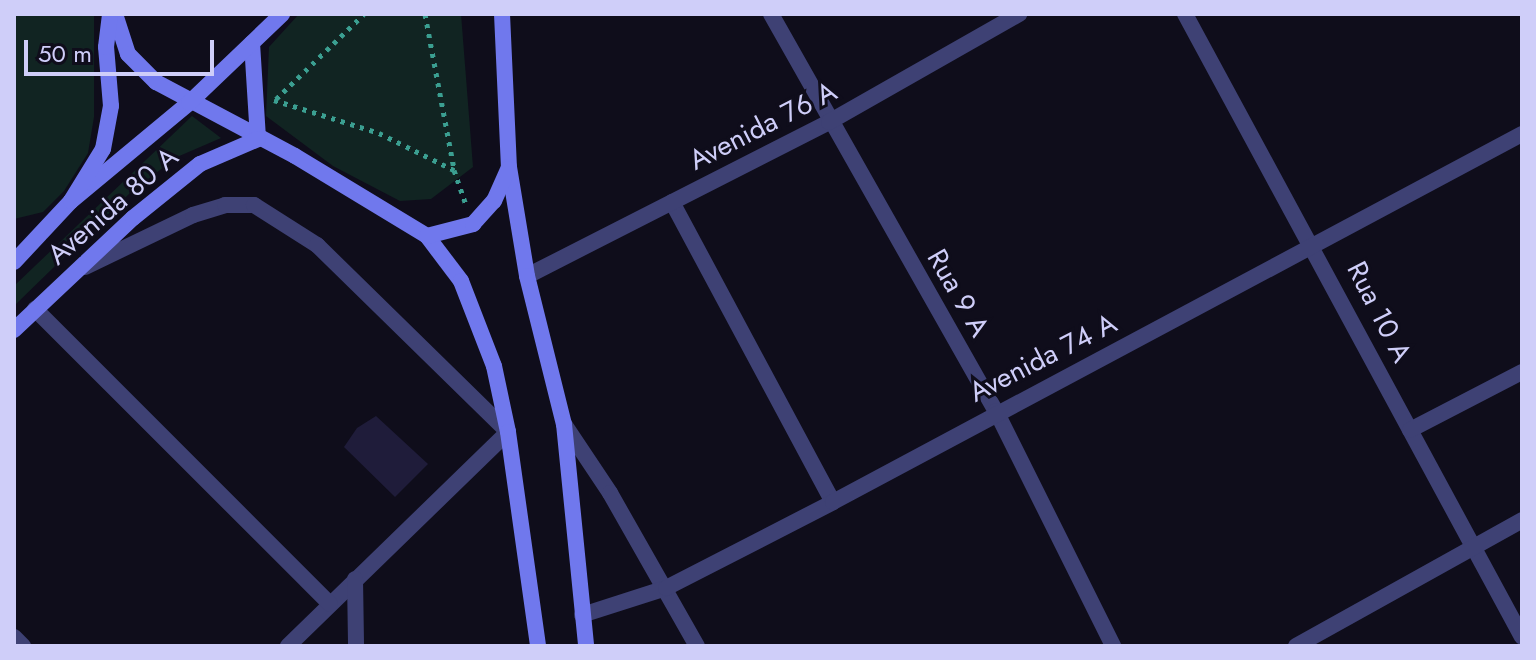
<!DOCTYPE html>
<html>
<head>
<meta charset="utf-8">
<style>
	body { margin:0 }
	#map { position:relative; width:1536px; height:660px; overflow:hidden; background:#0f0d1b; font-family:Jost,sans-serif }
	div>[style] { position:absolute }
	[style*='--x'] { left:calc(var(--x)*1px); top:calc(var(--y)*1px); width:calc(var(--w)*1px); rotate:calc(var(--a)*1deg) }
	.green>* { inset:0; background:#112422 }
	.building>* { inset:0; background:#1f1c3a }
	.path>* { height:5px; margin-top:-2.5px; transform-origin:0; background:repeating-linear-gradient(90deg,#3b9f91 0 4px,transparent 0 10px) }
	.street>* { height:16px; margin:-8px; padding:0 8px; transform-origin:8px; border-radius:8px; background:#3e4174 }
	.secondary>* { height:16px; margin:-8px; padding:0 8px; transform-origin:8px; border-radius:8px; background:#7078ed }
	span { translate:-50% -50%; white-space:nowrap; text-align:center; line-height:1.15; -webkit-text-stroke:6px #0f0d1b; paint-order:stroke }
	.street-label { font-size:28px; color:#cfcef9 }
	.frame { position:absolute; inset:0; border:16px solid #cfcef9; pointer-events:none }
	.scale { position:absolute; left:24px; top:40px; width:190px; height:36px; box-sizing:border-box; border:4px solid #cfcef9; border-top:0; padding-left:10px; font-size:24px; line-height:28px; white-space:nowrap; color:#cfcef9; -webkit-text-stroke:6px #0f0d1b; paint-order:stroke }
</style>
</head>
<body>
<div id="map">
	<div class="green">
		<div style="clip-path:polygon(14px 14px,94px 14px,94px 117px,88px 153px,64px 191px,43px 212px,14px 219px)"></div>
		<div style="clip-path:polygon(299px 14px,461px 14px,473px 167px,431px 199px,400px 201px,333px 166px,266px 116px,269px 47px)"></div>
		<div style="clip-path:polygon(192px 116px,221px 138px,177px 157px,131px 192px,14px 306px,14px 286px)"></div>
	</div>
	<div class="building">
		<div style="clip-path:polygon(376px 416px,428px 464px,395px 497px,344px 447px,357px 428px)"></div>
	</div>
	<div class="path">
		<div style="--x:425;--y:14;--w:158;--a:79.4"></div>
		<div style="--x:276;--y:99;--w:122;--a:-44"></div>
		<div style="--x:274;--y:100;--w:110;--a:17.4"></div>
		<div style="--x:379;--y:133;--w:84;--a:26.3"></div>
		<div style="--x:454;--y:170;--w:36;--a:71"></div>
	</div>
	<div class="street">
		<div style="--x:771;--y:14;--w:456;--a:60.5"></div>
		<div style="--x:996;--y:411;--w:263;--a:63.5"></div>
		<div style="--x:1185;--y:14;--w:708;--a:61.59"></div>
		<div style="--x:672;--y:202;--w:340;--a:61.8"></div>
		<div style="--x:85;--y:267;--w:120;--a:-25.7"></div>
		<div style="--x:193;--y:215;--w:34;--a:-17"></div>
		<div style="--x:225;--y:205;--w:29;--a:0"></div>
		<div style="--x:254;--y:205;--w:75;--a:32.4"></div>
		<div style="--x:317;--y:245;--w:267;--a:44.4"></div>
		<div style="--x:508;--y:432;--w:307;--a:135.8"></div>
		<div style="--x:527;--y:276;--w:339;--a:-27"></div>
		<div style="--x:829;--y:122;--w:219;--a:-29.6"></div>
		<div style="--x:35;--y:309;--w:417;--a:45"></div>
		<div style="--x:564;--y:424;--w:83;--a:56.3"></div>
		<div style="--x:610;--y:493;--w:176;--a:60.4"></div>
		<div style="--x:1410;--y:430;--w:126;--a:-27.4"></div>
		<div style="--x:355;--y:579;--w:67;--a:89.1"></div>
		<div style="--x:582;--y:615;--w:88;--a:-17.8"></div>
		<div style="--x:666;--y:588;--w:188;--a:-27.2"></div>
		<div style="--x:833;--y:502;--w:781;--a:-28.11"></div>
		<div style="--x:14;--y:637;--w:13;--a:45"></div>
		<div style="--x:1296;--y:646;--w:259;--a:-29.1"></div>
	</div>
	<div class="secondary">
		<div style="--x:115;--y:14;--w:42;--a:72"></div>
		<div style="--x:128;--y:54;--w:40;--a:45"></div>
		<div style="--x:156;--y:82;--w:157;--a:28"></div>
		<div style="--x:295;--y:156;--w:154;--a:31.2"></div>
		<div style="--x:427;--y:236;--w:56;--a:52.9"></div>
		<div style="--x:461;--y:281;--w:91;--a:68.8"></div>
		<div style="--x:494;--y:366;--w:67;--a:78"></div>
		<div style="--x:508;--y:432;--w:216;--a:82"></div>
		<div style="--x:502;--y:14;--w:153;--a:87.4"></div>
		<div style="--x:509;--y:167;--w:110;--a:80.6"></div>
		<div style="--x:527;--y:276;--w:153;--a:76"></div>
		<div style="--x:564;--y:424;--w:223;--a:84.3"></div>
		<div style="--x:252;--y:43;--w:96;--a:86.4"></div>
		<div style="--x:71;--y:201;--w:153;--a:-39.7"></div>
		<div style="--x:189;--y:103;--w:129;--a:-43.7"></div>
		<div style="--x:427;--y:236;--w:48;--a:-14.6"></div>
		<div style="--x:473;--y:224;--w:31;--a:-48"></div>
		<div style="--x:494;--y:201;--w:35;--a:-66"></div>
		<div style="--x:14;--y:262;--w:83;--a:-46.9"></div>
		<div style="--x:71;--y:201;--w:61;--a:-58.4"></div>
		<div style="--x:103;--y:149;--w:44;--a:-79.5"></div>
		<div style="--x:111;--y:106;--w:59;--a:-94.8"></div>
		<div style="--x:106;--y:47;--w:33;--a:-83"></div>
		<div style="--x:14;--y:330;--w:163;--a:-43.3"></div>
		<div style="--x:133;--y:218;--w:86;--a:-38.9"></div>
		<div style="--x:200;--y:164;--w:63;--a:-23.3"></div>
	</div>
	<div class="street-label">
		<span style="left:763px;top:126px;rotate:-27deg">Avenida 76 A</span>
		<span style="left:113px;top:206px;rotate:-41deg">Avenida 80 A</span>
		<span style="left:958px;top:293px;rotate:60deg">Rua 9 A</span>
		<span style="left:1379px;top:312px;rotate:63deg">Rua 10 A</span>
		<span style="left:1043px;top:358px;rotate:-27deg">Avenida 74 A</span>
	</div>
	<div class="frame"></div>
	<div class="scale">50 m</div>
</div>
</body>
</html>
